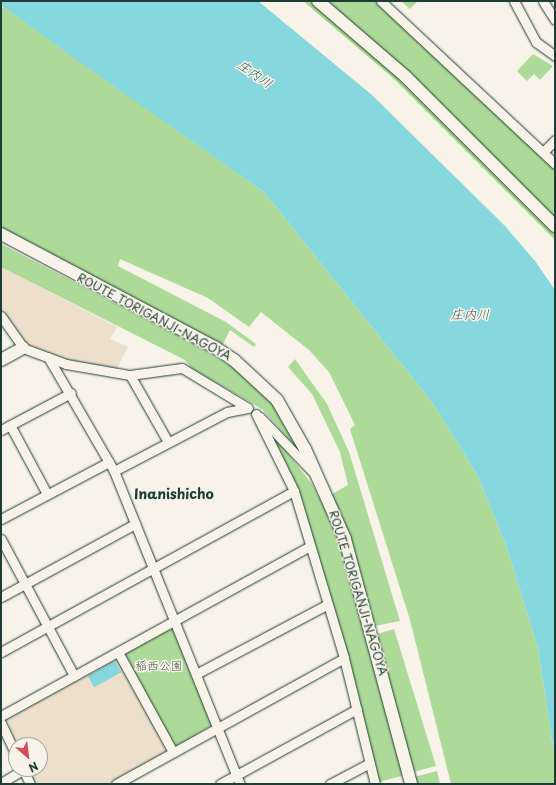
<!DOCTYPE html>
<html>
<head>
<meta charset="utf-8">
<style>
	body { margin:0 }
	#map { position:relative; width:556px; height:785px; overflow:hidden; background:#f7f3e8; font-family:"Playpen Sans","Klee One",sans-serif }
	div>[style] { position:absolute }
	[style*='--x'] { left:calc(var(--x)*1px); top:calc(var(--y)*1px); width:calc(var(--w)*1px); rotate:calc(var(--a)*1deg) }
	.built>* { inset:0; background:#eddfcb }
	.green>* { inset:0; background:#aeda99 }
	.water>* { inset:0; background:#87d8de; transform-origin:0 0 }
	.roads { filter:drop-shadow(0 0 1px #1f3d34) drop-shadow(0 0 1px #1f3d34) }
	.street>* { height:9px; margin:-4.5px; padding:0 4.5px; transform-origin:4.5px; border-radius:4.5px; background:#f7f3e8 }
	.secondary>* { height:12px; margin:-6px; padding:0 6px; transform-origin:6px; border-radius:6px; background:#f7f3e8 }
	span { translate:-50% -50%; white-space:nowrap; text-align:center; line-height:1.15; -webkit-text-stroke:3px #f7f3e8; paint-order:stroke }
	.street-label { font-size:12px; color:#1f3d34 }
	.park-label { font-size:12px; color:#3c5c48 }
	.water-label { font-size:13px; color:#345c56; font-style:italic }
	.quarter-label { font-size:14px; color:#1f3d34; font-weight:700 }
	.frame { position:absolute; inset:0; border:2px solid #1f3d34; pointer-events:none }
	.north { position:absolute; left:8px; top:737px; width:40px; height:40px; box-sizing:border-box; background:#f7f3e8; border:1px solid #a1aaa0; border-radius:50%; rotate:152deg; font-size:11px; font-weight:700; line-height:16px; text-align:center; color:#1f3d34 }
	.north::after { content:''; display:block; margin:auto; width:14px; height:18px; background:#d1495b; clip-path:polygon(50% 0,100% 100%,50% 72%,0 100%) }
</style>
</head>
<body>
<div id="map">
	<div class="built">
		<div style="clip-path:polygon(1px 267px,117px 327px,110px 339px,128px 347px,116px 371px,76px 365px,27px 345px,1px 309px)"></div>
		<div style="clip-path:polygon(113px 658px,118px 658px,167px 752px,110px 784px,35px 784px,28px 769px,40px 769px,40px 745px,17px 745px,6px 717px)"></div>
	</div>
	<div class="green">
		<div style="clip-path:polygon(303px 1px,310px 1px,397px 76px,555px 234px,555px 240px,393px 78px)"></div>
		<div style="clip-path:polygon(325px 1px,375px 1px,425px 44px,555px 169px,555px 219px)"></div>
		<div style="clip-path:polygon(401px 1px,418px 1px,410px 9px)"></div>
		<div style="clip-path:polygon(1px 5px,264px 192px,432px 402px,478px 476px,507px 548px,538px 648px,555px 760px,555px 784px,451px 784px,410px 620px,350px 429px,355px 425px,329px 372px,309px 350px,261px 312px,249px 327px,208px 298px,120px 259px,118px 266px,226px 322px,256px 344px,254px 347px,230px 330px,222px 346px,1px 228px)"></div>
		<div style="clip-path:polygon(533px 54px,553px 66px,540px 80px,534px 74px,527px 81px,517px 71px)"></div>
		<div style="clip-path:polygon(1px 244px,202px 348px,252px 380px,275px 405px,305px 457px,262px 409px,191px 368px,185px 360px,1px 267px)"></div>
		<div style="clip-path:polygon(295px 359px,327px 404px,349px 452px,400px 621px,375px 626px,349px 537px,332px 494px,348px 485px,340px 452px,312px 394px,288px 367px)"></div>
		<div style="clip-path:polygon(269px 430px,312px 484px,340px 538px,405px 775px,379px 782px,348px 659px,298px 491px)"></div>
		<div style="clip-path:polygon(168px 627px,173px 629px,212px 725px,176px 747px,123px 652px)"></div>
		<div style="clip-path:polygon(394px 629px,436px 766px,413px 772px,377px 634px)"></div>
		<div style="clip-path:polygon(437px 771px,440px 784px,416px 784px,414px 777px)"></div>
	</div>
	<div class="water">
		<div style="clip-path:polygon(1px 1px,258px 1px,372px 95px,505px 226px,535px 261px,555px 290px,555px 760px,538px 648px,507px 548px,478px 476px,432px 402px,264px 192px,85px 66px,1px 5px)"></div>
		<div style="left:115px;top:661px;width:13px;height:31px;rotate:61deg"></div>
	</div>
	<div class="roads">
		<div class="street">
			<div style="--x:381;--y:1;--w:238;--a:43.1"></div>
			<div style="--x:514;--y:1;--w:47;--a:61.8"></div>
			<div style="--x:536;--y:42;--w:24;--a:36"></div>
			<div style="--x:543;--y:1;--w:22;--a:58"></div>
			<div style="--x:543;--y:152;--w:17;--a:-45"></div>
			<div style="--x:1;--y:316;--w:39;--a:55"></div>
			<div style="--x:23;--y:348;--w:46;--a:20.4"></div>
			<div style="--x:66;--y:364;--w:65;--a:9.8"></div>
			<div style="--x:130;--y:375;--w:52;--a:-7.7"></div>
			<div style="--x:182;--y:368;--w:77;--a:31.2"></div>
			<div style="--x:48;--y:357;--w:132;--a:59.9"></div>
			<div style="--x:114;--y:471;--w:337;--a:68.1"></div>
			<div style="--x:130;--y:375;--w:77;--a:60.4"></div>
			<div style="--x:256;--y:414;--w:86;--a:63.7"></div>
			<div style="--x:294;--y:491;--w:174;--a:73.3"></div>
			<div style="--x:344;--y:658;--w:130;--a:76.2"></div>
			<div style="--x:260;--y:417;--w:75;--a:46.1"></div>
			<div style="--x:10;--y:425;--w:78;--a:61.8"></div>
			<div style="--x:1;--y:430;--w:79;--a:-27.9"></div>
			<div style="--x:114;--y:471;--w:127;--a:-27.6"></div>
			<div style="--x:227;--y:412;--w:21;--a:-11"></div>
			<div style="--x:1;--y:519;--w:122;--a:-27.8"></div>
			<div style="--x:1;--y:539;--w:155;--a:61.9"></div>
			<div style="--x:1;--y:597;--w:153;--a:-28.6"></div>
			<div style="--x:1;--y:652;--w:334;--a:-28.8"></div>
			<div style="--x:118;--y:652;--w:114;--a:61.2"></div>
			<div style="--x:196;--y:674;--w:149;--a:-27.9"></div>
			<div style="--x:1;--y:716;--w:351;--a:-28.8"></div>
			<div style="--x:1;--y:723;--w:35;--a:65"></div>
			<div style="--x:23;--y:769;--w:17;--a:65"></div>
			<div style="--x:1;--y:783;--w:26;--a:-31"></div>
			<div style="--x:116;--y:784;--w:260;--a:-28.9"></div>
			<div style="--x:220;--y:784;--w:156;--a:-28.7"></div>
			<div style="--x:330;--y:784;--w:45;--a:-27.7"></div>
		</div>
		<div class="secondary">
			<div style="--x:318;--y:1;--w:116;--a:40.8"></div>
			<div style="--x:406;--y:77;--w:211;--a:45"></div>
			<div style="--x:1;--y:234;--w:243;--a:27.9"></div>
			<div style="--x:216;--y:348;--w:22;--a:34"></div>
			<div style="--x:234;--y:360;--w:59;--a:42.9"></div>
			<div style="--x:277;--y:400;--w:56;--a:60.3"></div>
			<div style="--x:305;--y:449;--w:98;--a:66"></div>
			<div style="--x:345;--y:539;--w:254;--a:74.9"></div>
			<div style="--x:1;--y:360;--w:25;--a:-29"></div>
		</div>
	</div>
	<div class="street-label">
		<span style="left:154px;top:317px;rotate:28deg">ROUTE TORIGANJI-NAGOYA</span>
		<span style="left:358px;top:593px;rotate:73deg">ROUTE TORIGANJI-NAGOYA</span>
	</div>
	<div class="park-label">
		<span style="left:159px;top:666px">稲西公園</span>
	</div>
	<div class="water-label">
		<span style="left:255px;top:74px;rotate:34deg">庄内川</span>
		<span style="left:470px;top:314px">庄内川</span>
	</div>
	<div class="quarter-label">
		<span style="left:174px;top:494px">Inanishicho</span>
	</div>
	<div class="frame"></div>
	<div class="north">N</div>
</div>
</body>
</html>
